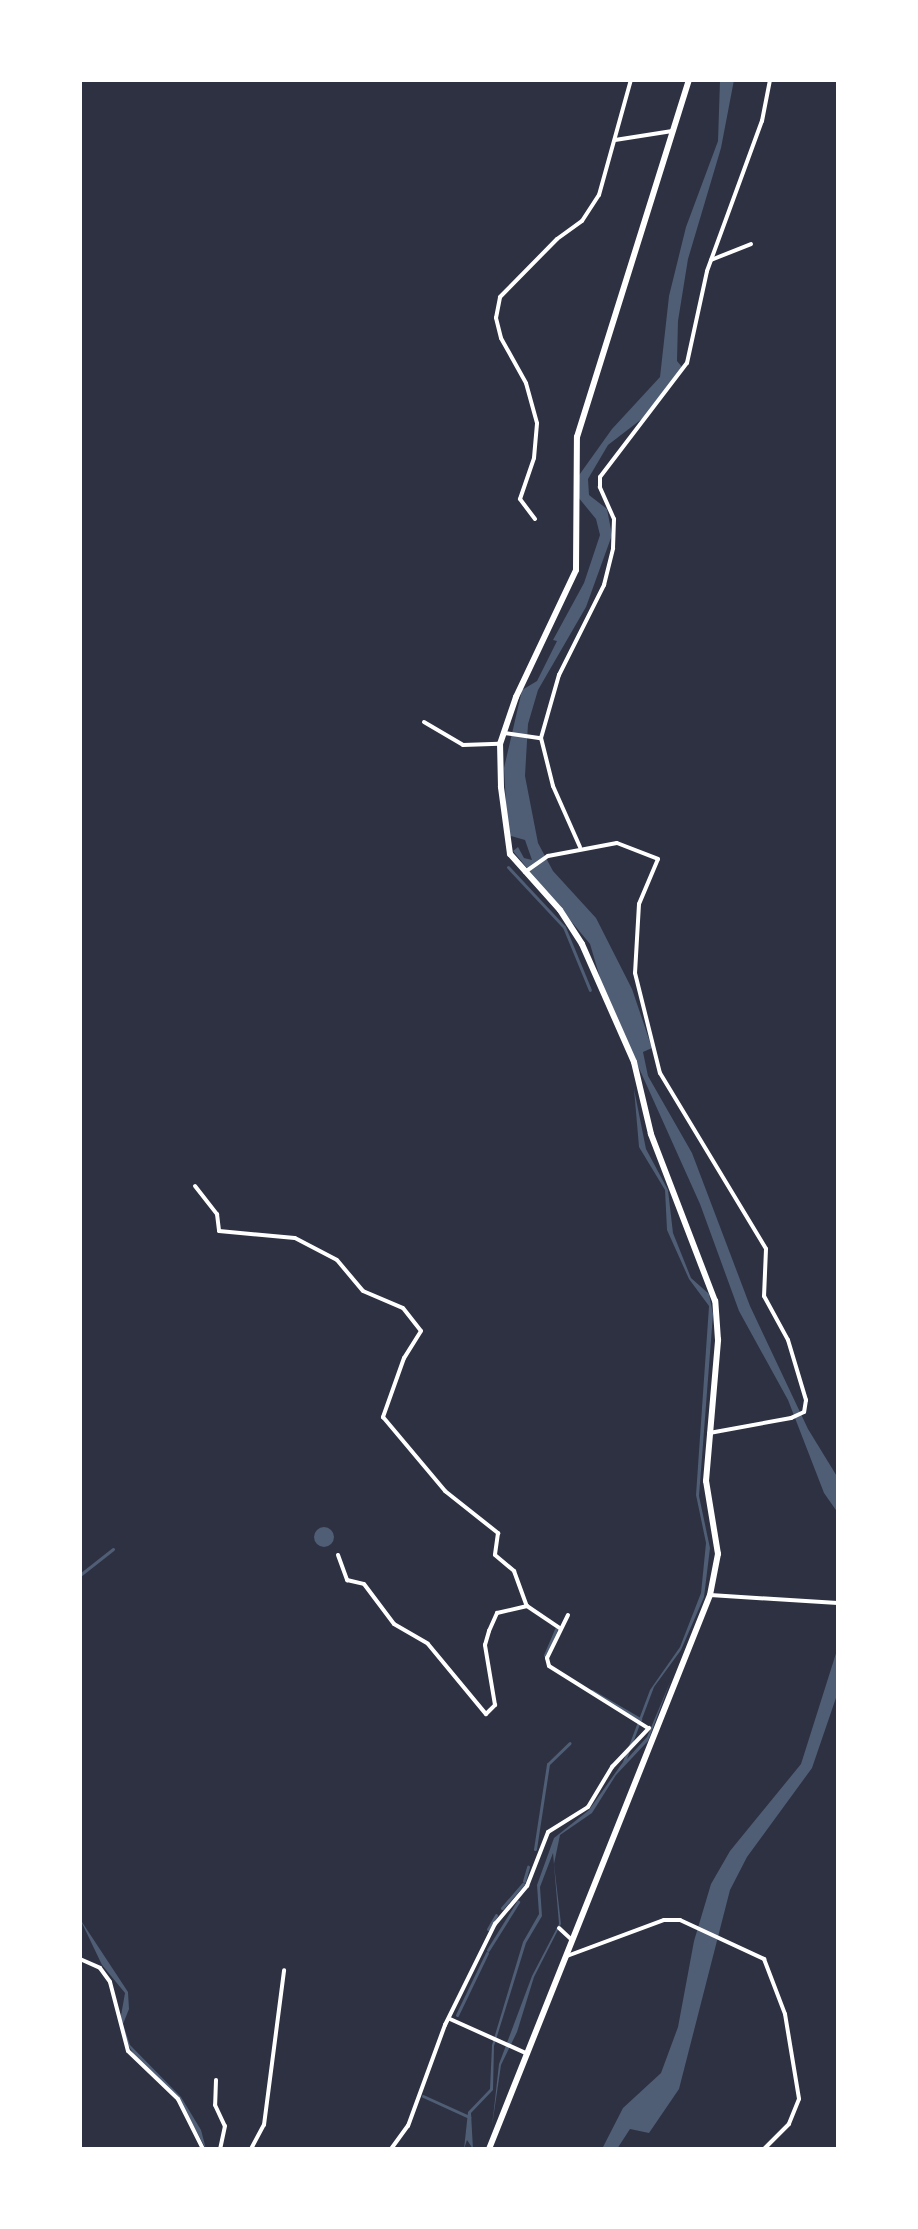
<!DOCTYPE html>
<html>
<head>
<meta charset="utf-8">
<style>
	body { margin:0 }
	#map { position:relative; width:918px; height:2229px; overflow:hidden; background:#2d3142; font-family:Signika,sans-serif }
	div>[style] { position:absolute }
	[style*='--x'] { left:calc(var(--x)*1px); top:calc(var(--y)*1px); width:calc(var(--w)*1px); rotate:calc(var(--a)*1deg) }
	.water>* { inset:0; background:#4f5d75 }
	.round { border-radius:50% }
	.stream>* { height:3px; margin:-1.5px; padding:0 1.5px; transform-origin:1.5px; border-radius:1.5px; background:#4f5d75 }
	.minor>* { height:4px; margin:-2px; padding:0 2px; transform-origin:2px; border-radius:2px; background:#fff }
	.primary>* { height:6px; margin:-3px; padding:0 3px; transform-origin:3px; border-radius:3px; background:#fff }
	span { translate:-50% -50%; white-space:nowrap; text-align:center; line-height:1.15; -webkit-text-stroke:6px #fff; paint-order:stroke }
	.frame { position:absolute; inset:0; border:82px solid #fff; pointer-events:none }
</style>
</head>
<body>
<div id="map">
	<div class="water">
		<div style="clip-path:polygon(720px 80px,734px 80px,721px 148px,688px 259px,678px 321px,677px 361px,682px 367px,643px 418px,608px 445px,588px 479px,589px 495px,607px 509px,612px 535px,586px 607px,538px 690px,528px 724px,525px 776px,538px 843px,553px 871px,596px 918px,632px 989px,652px 1048px,643px 1052px,648px 1076px,692px 1153px,750px 1306px,808px 1429px,838px 1478px,838px 1513px,824px 1493px,788px 1400px,739px 1311px,700px 1204px,603px 988px,590px 944px,513px 851px,518px 847px,524px 858px,532px 860px,525px 840px,511px 836px,508px 840px,504px 768px,522px 690px,537px 681px,557px 641px,553px 640px,584px 583px,600px 535px,596px 519px,578px 497px,577px 478px,612px 429px,660px 377px,669px 296px,686px 227px,718px 141px)"></div>
		<div style="clip-path:polygon(634px 1089px,646px 1149px,668px 1190px,673px 1233px,691px 1278px,709px 1294px,713px 1314px,699px 1496px,710px 1548px,704px 1597px,681px 1650px,654px 1687px,627px 1759px,647px 1737px,671px 1680px,648px 1741px,616px 1775px,592px 1813px,560px 1835px,554px 1864px,561px 1924px,534px 1977px,517px 2032px,501px 2065px,492px 2126px,499px 2064px,532px 1976px,559px 1924px,553px 1853px,540px 1887px,542px 1916px,526px 1943px,494px 2046px,493px 2090px,471px 2113px,473px 2149px,467px 2140px,464px 2149px,468px 2112px,490px 2089px,492px 2045px,523px 1942px,539px 1914px,537px 1885px,554px 1838px,589px 1810px,623px 1762px,650px 1690px,680px 1647px,701px 1593px,706px 1543px,696px 1495px,709px 1306px,689px 1279px,667px 1230px,665px 1190px,639px 1147px)"></div>
		<div class="round" style="left:314px;top:1527px;width:20px;height:20px"></div>
		<div style="clip-path:polygon(838px 1647px,838px 1692px,812px 1768px,747px 1857px,730px 1890px,679px 2089px,649px 2133px,630px 2129px,617px 2149px,602px 2149px,623px 2108px,661px 2073px,678px 2027px,694px 1941px,711px 1884px,730px 1851px,801px 1764px)"></div>
		<div style="clip-path:polygon(80px 1919px,128px 1992px,129px 2009px,123px 2024px,130px 2045px,181px 2097px,201px 2130px,206px 2149px,179px 2099px,137px 2059px,126px 2042px,120px 2021px,125px 1993px,102px 1965px)"></div>
	</div>
	<div class="stream">
		<div style="--x:508;--y:867;--w:82;--a:47"></div>
		<div style="--x:564;--y:927;--w:68;--a:67.6"></div>
		<div style="--x:80;--y:1575;--w:42;--a:-38.2"></div>
		<div style="--x:545;--y:1655;--w:28;--a:-67"></div>
		<div style="--x:592;--y:1691;--w:56;--a:30.3"></div>
		<div style="--x:535;--y:1849;--w:86;--a:-81.3"></div>
		<div style="--x:548;--y:1764;--w:30;--a:-44"></div>
		<div style="--x:524;--y:1881;--w:15;--a:-74"></div>
		<div style="--x:502;--y:1908;--w:32;--a:-49"></div>
		<div style="--x:488;--y:1929;--w:16;--a:-60"></div>
		<div style="--x:488;--y:1950;--w:57;--a:-58"></div>
		<div style="--x:457;--y:2015;--w:69;--a:-64.2"></div>
		<div style="--x:423;--y:2096;--w:51;--a:24.5"></div>
	</div>
	<div class="minor">
		<div style="--x:615;--y:140;--w:58;--a:-9"></div>
		<div style="--x:711;--y:260;--w:43;--a:-21.8"></div>
		<div style="--x:535;--y:519;--w:25;--a:-127"></div>
		<div style="--x:520;--y:499;--w:43;--a:-71.1"></div>
		<div style="--x:534;--y:458;--w:35;--a:-85"></div>
		<div style="--x:537;--y:423;--w:41;--a:-105.4"></div>
		<div style="--x:526;--y:383;--w:51;--a:-119.1"></div>
		<div style="--x:501;--y:338;--w:21;--a:-104"></div>
		<div style="--x:496;--y:318;--w:21;--a:-79"></div>
		<div style="--x:500;--y:297;--w:81;--a:-45.5"></div>
		<div style="--x:557;--y:239;--w:31;--a:-36"></div>
		<div style="--x:582;--y:221;--w:31;--a:-57"></div>
		<div style="--x:599;--y:195;--w:119;--a:-74.5"></div>
		<div style="--x:424;--y:722;--w:45;--a:30.5"></div>
		<div style="--x:463;--y:745;--w:36;--a:-2"></div>
		<div style="--x:504;--y:733;--w:37;--a:8"></div>
		<div style="--x:580;--y:847;--w:67;--a:-113.9"></div>
		<div style="--x:553;--y:786;--w:49;--a:-104"></div>
		<div style="--x:541;--y:738;--w:66;--a:-74.1"></div>
		<div style="--x:559;--y:675;--w:101;--a:-63.4"></div>
		<div style="--x:604;--y:585;--w:38;--a:-76"></div>
		<div style="--x:613;--y:548;--w:29;--a:-88"></div>
		<div style="--x:614;--y:519;--w:35;--a:-114"></div>
		<div style="--x:600;--y:487;--w:10;--a:-90"></div>
		<div style="--x:600;--y:477;--w:143;--a:-52.7"></div>
		<div style="--x:687;--y:363;--w:94;--a:-77.7"></div>
		<div style="--x:707;--y:271;--w:160;--a:-69.9"></div>
		<div style="--x:762;--y:121;--w:42;--a:-79"></div>
		<div style="--x:525;--y:872;--w:28;--a:-35"></div>
		<div style="--x:548;--y:856;--w:70;--a:-10.7"></div>
		<div style="--x:617;--y:843;--w:44;--a:21.3"></div>
		<div style="--x:658;--y:859;--w:49;--a:112.9"></div>
		<div style="--x:639;--y:904;--w:69;--a:93.3"></div>
		<div style="--x:635;--y:973;--w:103;--a:76"></div>
		<div style="--x:660;--y:1073;--w:205;--a:58.9"></div>
		<div style="--x:766;--y:1249;--w:47;--a:92.4"></div>
		<div style="--x:764;--y:1296;--w:50;--a:61.4"></div>
		<div style="--x:788;--y:1340;--w:63;--a:73.3"></div>
		<div style="--x:806;--y:1400;--w:12;--a:99"></div>
		<div style="--x:804;--y:1412;--w:14;--a:155"></div>
		<div style="--x:791;--y:1418;--w:83;--a:169.6"></div>
		<div style="--x:195;--y:1186;--w:36;--a:52"></div>
		<div style="--x:217;--y:1214;--w:17;--a:83"></div>
		<div style="--x:219;--y:1231;--w:76;--a:5.3"></div>
		<div style="--x:295;--y:1238;--w:47;--a:27.6"></div>
		<div style="--x:337;--y:1260;--w:40;--a:50"></div>
		<div style="--x:363;--y:1291;--w:43;--a:23"></div>
		<div style="--x:403;--y:1308;--w:29;--a:52"></div>
		<div style="--x:421;--y:1331;--w:32;--a:122"></div>
		<div style="--x:404;--y:1358;--w:63;--a:109.6"></div>
		<div style="--x:383;--y:1417;--w:97;--a:50"></div>
		<div style="--x:445;--y:1491;--w:68;--a:38.4"></div>
		<div style="--x:498;--y:1533;--w:22;--a:98"></div>
		<div style="--x:495;--y:1555;--w:25;--a:40"></div>
		<div style="--x:514;--y:1571;--w:37;--a:70"></div>
		<div style="--x:527;--y:1606;--w:40;--a:34"></div>
		<div style="--x:338;--y:1555;--w:27;--a:70"></div>
		<div style="--x:347;--y:1580;--w:17;--a:13"></div>
		<div style="--x:364;--y:1584;--w:50;--a:53.1"></div>
		<div style="--x:394;--y:1624;--w:39;--a:30"></div>
		<div style="--x:428;--y:1644;--w:91;--a:50.4"></div>
		<div style="--x:486;--y:1714;--w:13;--a:-45"></div>
		<div style="--x:495;--y:1705;--w:61;--a:-99.5"></div>
		<div style="--x:485;--y:1645;--w:15;--a:-74"></div>
		<div style="--x:489;--y:1631;--w:20;--a:-66"></div>
		<div style="--x:497;--y:1613;--w:31;--a:-13"></div>
		<div style="--x:710;--y:1595;--w:128;--a:3.6"></div>
		<div style="--x:568;--y:1615;--w:48;--a:116"></div>
		<div style="--x:547;--y:1658;--w:8;--a:76"></div>
		<div style="--x:549;--y:1666;--w:117;--a:32.1"></div>
		<div style="--x:559;--y:1928;--w:16;--a:43"></div>
		<div style="--x:567;--y:1956;--w:103;--a:-20.4"></div>
		<div style="--x:664;--y:1920;--w:16;--a:0"></div>
		<div style="--x:680;--y:1920;--w:93;--a:24.9"></div>
		<div style="--x:764;--y:1959;--w:59;--a:69.1"></div>
		<div style="--x:785;--y:2014;--w:86;--a:80.6"></div>
		<div style="--x:799;--y:2099;--w:27;--a:112"></div>
		<div style="--x:789;--y:2124;--w:35;--a:135"></div>
		<div style="--x:80;--y:1959;--w:22;--a:24"></div>
		<div style="--x:100;--y:1968;--w:17;--a:54"></div>
		<div style="--x:110;--y:1982;--w:71;--a:75.4"></div>
		<div style="--x:128;--y:2051;--w:69;--a:43.8"></div>
		<div style="--x:178;--y:2099;--w:56;--a:63.4"></div>
		<div style="--x:450;--y:2019;--w:85;--a:24.2"></div>
		<div style="--x:216;--y:2080;--w:25;--a:92"></div>
		<div style="--x:215;--y:2105;--w:23;--a:65"></div>
		<div style="--x:225;--y:2126;--w:24;--a:102"></div>
		<div style="--x:251;--y:2149;--w:27;--a:-62"></div>
		<div style="--x:264;--y:2125;--w:156;--a:-82.6"></div>
		<div style="--x:391;--y:2149;--w:29;--a:-54"></div>
		<div style="--x:408;--y:2126;--w:108;--a:-69.9"></div>
		<div style="--x:445;--y:2025;--w:113;--a:-63.7"></div>
		<div style="--x:495;--y:1924;--w:50;--a:-49.9"></div>
		<div style="--x:527;--y:1886;--w:58;--a:-68.7"></div>
		<div style="--x:548;--y:1832;--w:47;--a:-32"></div>
		<div style="--x:588;--y:1807;--w:47;--a:-59"></div>
		<div style="--x:612;--y:1767;--w:54;--a:-46.5"></div>
	</div>
	<div class="primary">
		<div style="--x:489;--y:2149;--w:596;--a:-68.25"></div>
		<div style="--x:710;--y:1595;--w:42;--a:-79"></div>
		<div style="--x:718;--y:1554;--w:74;--a:-99.3"></div>
		<div style="--x:706;--y:1481;--w:142;--a:-85.1"></div>
		<div style="--x:718;--y:1340;--w:39;--a:-94"></div>
		<div style="--x:715;--y:1301;--w:179;--a:-111"></div>
		<div style="--x:651;--y:1134;--w:74;--a:-103.3"></div>
		<div style="--x:634;--y:1062;--w:129;--a:-113.8"></div>
		<div style="--x:582;--y:944;--w:40;--a:-122.9"></div>
		<div style="--x:560;--y:910;--w:75;--a:-131.8"></div>
		<div style="--x:510;--y:854;--w:68;--a:-97.7"></div>
		<div style="--x:501;--y:787;--w:43;--a:-91.3"></div>
		<div style="--x:500;--y:744;--w:50;--a:-71.2"></div>
		<div style="--x:516;--y:697;--w:140;--a:-64.7"></div>
		<div style="--x:576;--y:570;--w:133;--a:-89.6"></div>
		<div style="--x:577;--y:437;--w:374;--a:-72.6"></div>
	</div>
	<div class="frame"></div>
</div>
</body>
</html>
